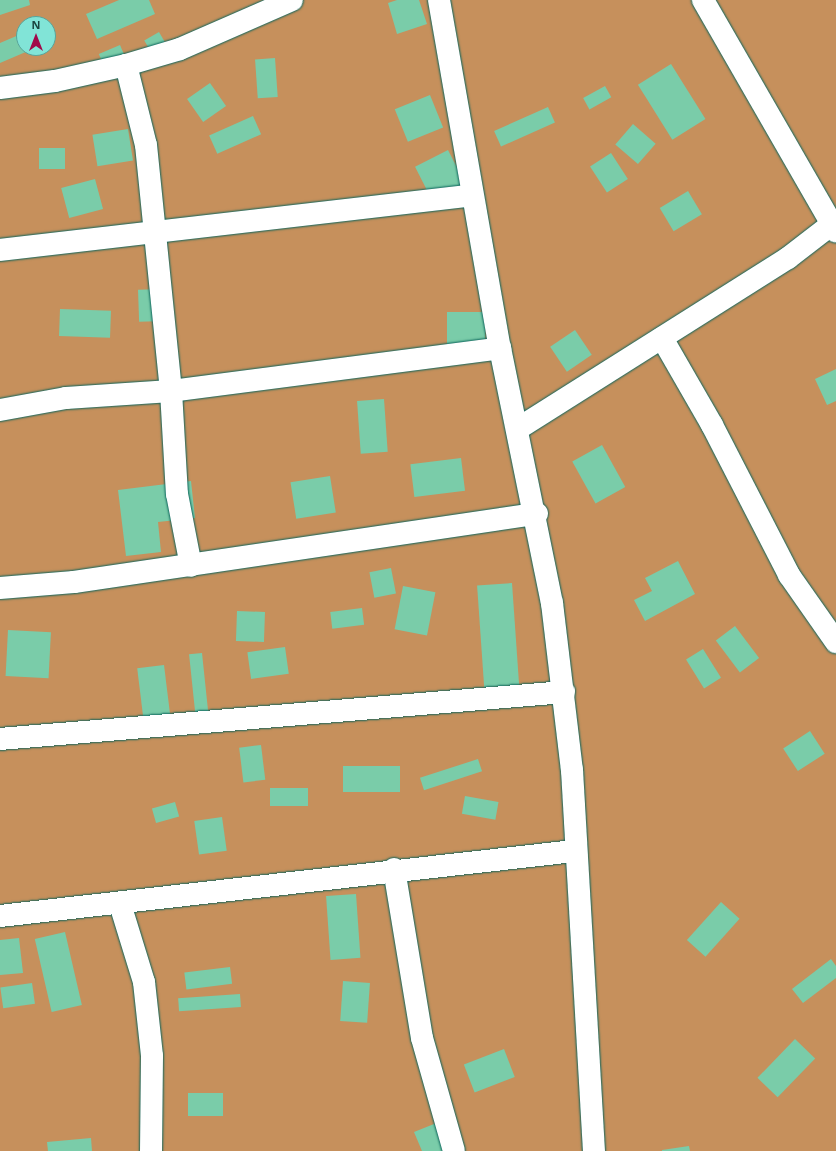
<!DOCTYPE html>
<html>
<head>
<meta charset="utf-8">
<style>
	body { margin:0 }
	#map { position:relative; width:836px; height:1151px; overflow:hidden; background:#81e4d7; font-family:"Noto Sans",sans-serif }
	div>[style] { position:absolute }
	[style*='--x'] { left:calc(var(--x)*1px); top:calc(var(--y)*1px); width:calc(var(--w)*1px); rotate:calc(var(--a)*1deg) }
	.green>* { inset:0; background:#c6905c }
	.building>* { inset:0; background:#7acca9; transform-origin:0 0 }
	.roads { filter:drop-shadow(0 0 1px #0a635a) drop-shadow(0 0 1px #0a635a) }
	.minor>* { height:22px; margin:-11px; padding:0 11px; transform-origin:11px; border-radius:11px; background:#fff }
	span { translate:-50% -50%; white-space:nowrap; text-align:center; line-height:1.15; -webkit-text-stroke:3.5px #81e4d7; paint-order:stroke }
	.north { position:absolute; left:16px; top:16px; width:40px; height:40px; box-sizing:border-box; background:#81e4d7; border:1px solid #58a49a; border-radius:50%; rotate:0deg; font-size:11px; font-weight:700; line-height:16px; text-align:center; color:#1a443f }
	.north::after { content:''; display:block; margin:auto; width:14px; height:18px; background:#a1084a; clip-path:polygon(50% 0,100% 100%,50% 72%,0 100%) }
</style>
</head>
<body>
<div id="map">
	<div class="green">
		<div style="clip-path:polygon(evenodd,0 0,836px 0,836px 1151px,0 1151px,0 0,24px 24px,48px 24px,48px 48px,24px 48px,24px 24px)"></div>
	</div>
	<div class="building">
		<div style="clip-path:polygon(0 0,29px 0,30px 5px,0 15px)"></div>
		<div style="clip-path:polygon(119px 0,149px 0,155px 14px,97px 39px,86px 14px)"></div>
		<div style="clip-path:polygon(397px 0,419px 0,427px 24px,397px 34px,388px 3px)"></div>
		<div style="left:159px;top:32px;width:14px;height:17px;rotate:60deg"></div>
		<div style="clip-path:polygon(21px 34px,28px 51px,0 63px,0 43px)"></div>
		<div style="left:120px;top:45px;width:21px;height:23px;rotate:67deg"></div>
		<div style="left:275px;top:58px;width:39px;height:20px;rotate:86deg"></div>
		<div style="left:671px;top:64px;width:65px;height:39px;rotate:58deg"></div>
		<div style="left:210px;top:83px;width:28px;height:28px;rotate:55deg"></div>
		<div style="left:605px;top:86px;width:13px;height:25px;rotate:61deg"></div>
		<div style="left:430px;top:95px;width:35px;height:38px;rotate:68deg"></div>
		<div style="left:548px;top:107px;width:17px;height:59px;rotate:66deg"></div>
		<div style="left:253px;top:116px;width:20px;height:48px;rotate:66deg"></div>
		<div style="left:633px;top:124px;width:30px;height:27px;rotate:41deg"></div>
		<div style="left:128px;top:129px;width:32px;height:36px;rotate:81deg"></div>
		<div style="left:39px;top:148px;width:26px;height:21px"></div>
		<div style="left:448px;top:150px;width:40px;height:37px;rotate:63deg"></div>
		<div style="left:611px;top:153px;width:31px;height:25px;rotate:57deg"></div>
		<div style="left:95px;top:179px;width:31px;height:35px;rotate:75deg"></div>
		<div style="left:688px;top:191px;width:27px;height:33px;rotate:59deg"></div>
		<div style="left:163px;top:289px;width:32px;height:25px;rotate:88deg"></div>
		<div style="left:60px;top:309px;width:51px;height:27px;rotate:2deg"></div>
		<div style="left:447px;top:312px;width:38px;height:39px"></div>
		<div style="left:575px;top:330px;width:30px;height:30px;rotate:56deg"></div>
		<div style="clip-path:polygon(836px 369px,836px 401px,827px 405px,815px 379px)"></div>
		<div style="left:384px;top:399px;width:53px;height:27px;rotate:86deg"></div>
		<div style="left:602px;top:445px;width:48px;height:34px;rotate:61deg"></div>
		<div style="left:461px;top:458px;width:33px;height:51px;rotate:83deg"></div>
		<div style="left:330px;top:476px;width:37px;height:40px;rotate:81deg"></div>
		<div style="clip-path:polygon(191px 481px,195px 518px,158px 522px,161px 552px,126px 556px,118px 490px)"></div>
		<div style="clip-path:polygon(678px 561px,695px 594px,645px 621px,634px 600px,652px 591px,645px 578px)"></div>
		<div style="left:391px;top:568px;width:26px;height:22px;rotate:79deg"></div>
		<div style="left:512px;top:583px;width:102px;height:35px;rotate:86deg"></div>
		<div style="left:403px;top:586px;width:33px;height:44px;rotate:11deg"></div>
		<div style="left:362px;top:608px;width:17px;height:32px;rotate:83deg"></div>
		<div style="left:237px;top:611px;width:28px;height:30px;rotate:2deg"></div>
		<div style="left:735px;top:626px;width:40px;height:24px;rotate:53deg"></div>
		<div style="left:8px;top:630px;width:43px;height:46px;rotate:3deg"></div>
		<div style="left:285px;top:647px;width:27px;height:38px;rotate:82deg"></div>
		<div style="left:703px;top:649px;width:34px;height:20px;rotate:58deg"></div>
		<div style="left:202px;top:653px;width:59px;height:13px;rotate:84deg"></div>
		<div style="left:164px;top:665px;width:56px;height:27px;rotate:83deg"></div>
		<div style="left:810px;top:731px;width:27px;height:32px;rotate:57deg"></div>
		<div style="left:261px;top:745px;width:35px;height:22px;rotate:83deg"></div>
		<div style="left:478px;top:759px;width:13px;height:61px;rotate:72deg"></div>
		<div style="left:343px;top:766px;width:57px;height:26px"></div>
		<div style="left:270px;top:788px;width:38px;height:18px"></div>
		<div style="left:465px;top:796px;width:34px;height:18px;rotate:10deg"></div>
		<div style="left:175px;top:802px;width:15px;height:24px;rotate:74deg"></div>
		<div style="left:222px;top:817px;width:34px;height:28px;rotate:82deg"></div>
		<div style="left:356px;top:894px;width:64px;height:30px;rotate:86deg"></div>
		<div style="left:721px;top:902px;width:25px;height:51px;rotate:42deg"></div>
		<div style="left:65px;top:932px;width:75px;height:31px;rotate:77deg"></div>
		<div style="clip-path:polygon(19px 938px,23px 973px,0 975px,0 940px)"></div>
		<div style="clip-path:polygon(831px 959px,836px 966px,836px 978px,803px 1003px,792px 989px)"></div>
		<div style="left:230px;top:967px;width:17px;height:46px;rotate:83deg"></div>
		<div style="left:343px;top:981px;width:27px;height:40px;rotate:4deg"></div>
		<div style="left:32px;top:983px;width:21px;height:32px;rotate:82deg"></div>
		<div style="left:240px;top:994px;width:13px;height:62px;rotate:86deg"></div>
		<div style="left:795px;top:1039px;width:28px;height:54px;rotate:44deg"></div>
		<div style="left:504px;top:1049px;width:30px;height:43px;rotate:69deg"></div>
		<div style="left:188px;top:1093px;width:35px;height:23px"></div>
		<div style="clip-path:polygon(439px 1122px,449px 1151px,422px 1151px,414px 1132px)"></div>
		<div style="clip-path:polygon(91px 1138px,92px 1151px,48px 1151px,47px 1142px)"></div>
		<div style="clip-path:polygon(689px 1146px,690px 1151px,662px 1151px,662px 1150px)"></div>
	</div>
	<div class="roads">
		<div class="minor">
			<div style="--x:439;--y:0;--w:353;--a:80.1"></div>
			<div style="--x:500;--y:348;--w:260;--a:78.5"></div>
			<div style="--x:552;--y:603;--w:168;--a:83.2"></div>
			<div style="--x:572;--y:770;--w:382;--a:86.7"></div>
			<div style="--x:703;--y:0;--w:267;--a:60.1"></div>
			<div style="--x:126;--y:65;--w:82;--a:76"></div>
			<div style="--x:146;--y:145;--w:247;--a:84.2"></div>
			<div style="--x:171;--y:391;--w:103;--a:86.7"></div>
			<div style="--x:177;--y:494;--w:73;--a:79"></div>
			<div style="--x:0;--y:88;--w:55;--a:-7.3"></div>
			<div style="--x:55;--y:81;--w:73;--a:-12.7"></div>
			<div style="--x:126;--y:65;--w:56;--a:-16.5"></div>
			<div style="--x:180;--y:49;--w:122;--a:-23.6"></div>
			<div style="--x:0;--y:250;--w:475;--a:-6.6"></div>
			<div style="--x:662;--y:338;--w:100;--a:60.1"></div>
			<div style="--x:712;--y:425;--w:169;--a:62.8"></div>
			<div style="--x:789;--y:575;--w:82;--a:55"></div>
			<div style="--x:0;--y:410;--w:67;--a:-10.3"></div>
			<div style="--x:66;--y:398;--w:105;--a:-3.8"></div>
			<div style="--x:171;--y:391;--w:332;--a:-7.4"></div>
			<div style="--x:519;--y:428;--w:318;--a:-32.3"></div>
			<div style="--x:788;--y:258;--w:61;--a:-37.6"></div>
			<div style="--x:0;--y:588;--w:74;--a:-4.6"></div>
			<div style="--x:74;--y:582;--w:468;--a:-8.4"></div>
			<div style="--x:0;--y:739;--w:566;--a:-4.76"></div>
			<div style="--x:394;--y:869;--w:171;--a:80.6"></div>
			<div style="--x:422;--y:1038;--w:117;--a:74.2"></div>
			<div style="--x:120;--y:904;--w:82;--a:72.9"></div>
			<div style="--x:144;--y:982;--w:74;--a:83.8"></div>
			<div style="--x:152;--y:1056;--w:95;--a:90.6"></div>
			<div style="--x:0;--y:916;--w:578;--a:-6.46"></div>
		</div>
	</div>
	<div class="north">N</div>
</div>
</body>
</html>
